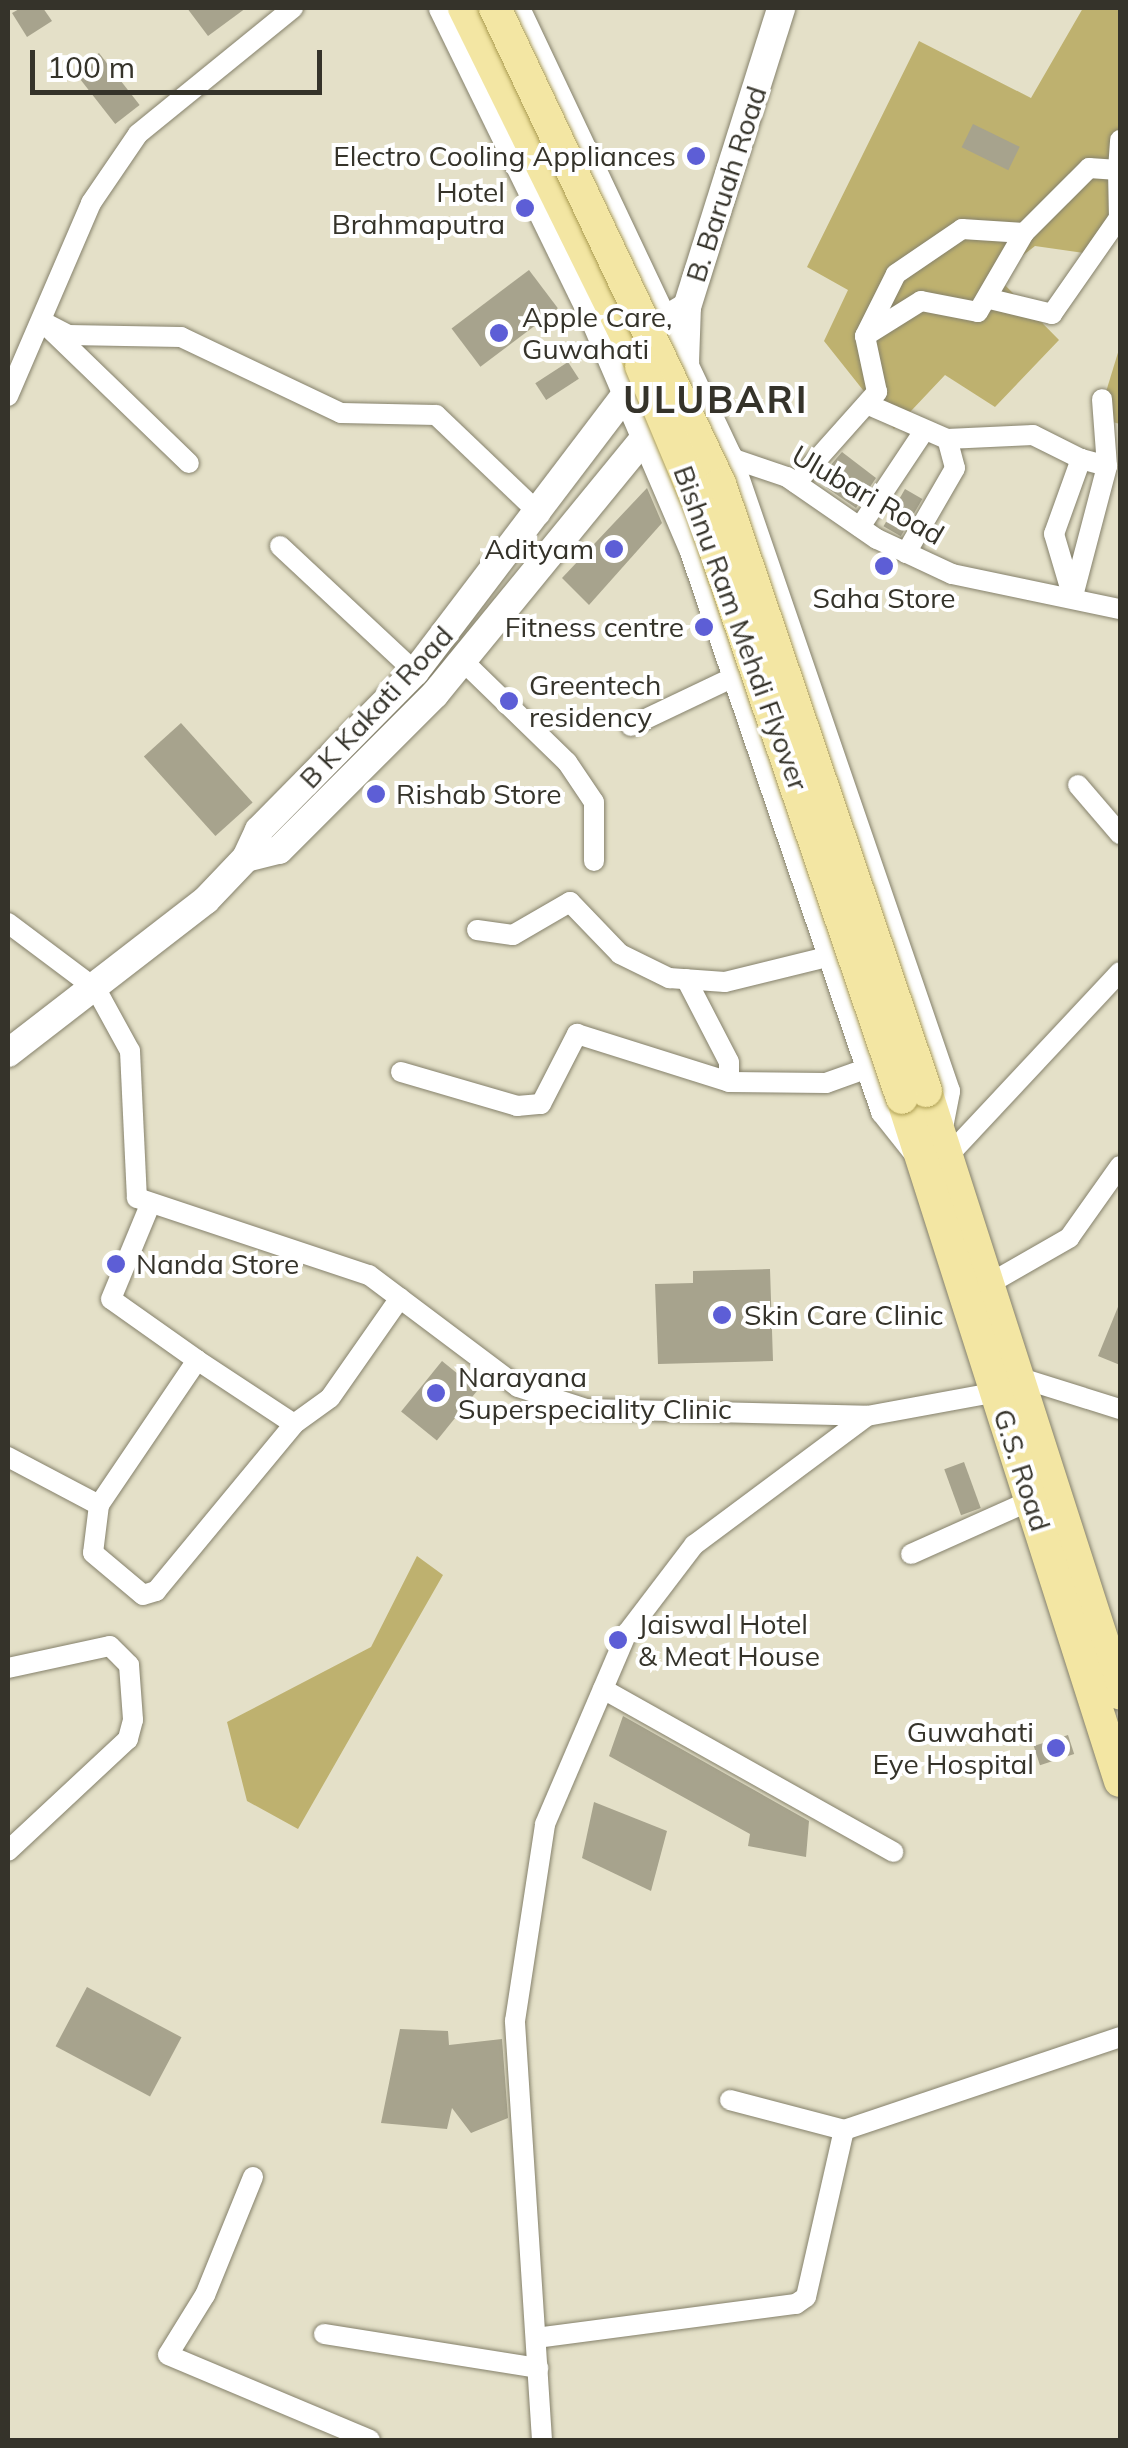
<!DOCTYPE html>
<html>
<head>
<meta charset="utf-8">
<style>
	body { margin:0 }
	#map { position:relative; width:1128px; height:2448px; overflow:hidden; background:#e4e0c8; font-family:Mulish,sans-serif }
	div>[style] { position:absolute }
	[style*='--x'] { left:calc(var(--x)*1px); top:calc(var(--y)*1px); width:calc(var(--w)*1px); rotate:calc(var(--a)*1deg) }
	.green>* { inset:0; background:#beb16f }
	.building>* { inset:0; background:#a7a38d; transform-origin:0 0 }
	.roads { filter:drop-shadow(0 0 2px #85816b) drop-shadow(0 0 2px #85816b) }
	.minor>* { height:20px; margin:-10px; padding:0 10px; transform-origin:10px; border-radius:10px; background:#fff }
	.tertiary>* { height:25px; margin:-12.5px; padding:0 12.5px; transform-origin:12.5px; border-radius:12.5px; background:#fff }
	.secondary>* { height:28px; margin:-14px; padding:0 14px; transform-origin:14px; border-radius:14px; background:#fff }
	.primary>* { height:32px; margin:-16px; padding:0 16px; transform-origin:16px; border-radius:16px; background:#f3e6a3 }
	.bridges { filter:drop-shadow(0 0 2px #ab9c51) drop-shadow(0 0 2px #ab9c51) }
	.primary-bridge>* { height:32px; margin:-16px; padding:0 16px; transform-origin:16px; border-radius:16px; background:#f3e6a3 }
	.dots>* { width:28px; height:28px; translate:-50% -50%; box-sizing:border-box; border:5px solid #fff; border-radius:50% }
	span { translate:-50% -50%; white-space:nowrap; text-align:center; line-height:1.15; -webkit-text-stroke:8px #fff; paint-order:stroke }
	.poi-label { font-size:28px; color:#35332a }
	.right { translate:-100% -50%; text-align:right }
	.left { translate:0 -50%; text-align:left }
	.street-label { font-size:28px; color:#35332a }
	.district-label { font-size:38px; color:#35332a; font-weight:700; letter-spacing:2.5px }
	.frame { position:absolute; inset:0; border:10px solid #35332a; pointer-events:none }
	.scale { position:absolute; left:30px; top:50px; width:292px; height:45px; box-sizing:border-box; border:5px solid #35332a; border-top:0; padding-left:12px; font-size:30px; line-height:35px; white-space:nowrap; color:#35332a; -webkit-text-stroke:8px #fff; paint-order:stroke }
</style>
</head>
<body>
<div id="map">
	<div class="green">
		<div style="clip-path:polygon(1083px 8px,1120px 8px,1120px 214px,1084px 253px,1035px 246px,996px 276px,1059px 340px,995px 407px,945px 375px,894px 429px,824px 341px,848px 290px,807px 267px,919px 41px,1031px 98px)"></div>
		<div style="clip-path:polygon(1120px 346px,1120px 424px,1098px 418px)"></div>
		<div style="clip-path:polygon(417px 1556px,443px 1575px,298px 1829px,247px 1801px,227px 1722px,371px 1647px)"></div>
	</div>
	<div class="building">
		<div style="clip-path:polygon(21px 8px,43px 8px,52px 21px,27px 37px,12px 13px)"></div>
		<div style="clip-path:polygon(187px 8px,246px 8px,208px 36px)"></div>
		<div style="left:99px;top:53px;width:66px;height:31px;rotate:52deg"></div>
		<div style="left:973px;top:124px;width:52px;height:26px;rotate:26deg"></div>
		<div style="left:529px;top:270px;width:48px;height:97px;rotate:53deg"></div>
		<div style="left:568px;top:362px;width:20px;height:39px;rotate:57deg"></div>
		<div style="clip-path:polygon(842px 452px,876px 478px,856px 508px,817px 481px)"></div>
		<div style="clip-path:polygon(647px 488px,662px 523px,589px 605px,562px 578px)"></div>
		<div style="left:905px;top:489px;width:20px;height:43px;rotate:30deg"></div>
		<div style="left:181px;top:723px;width:107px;height:50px;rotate:48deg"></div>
		<div style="clip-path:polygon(770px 1269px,773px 1361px,658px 1364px,655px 1284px,693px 1283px,693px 1271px)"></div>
		<div style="clip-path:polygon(1120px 1302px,1120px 1365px,1098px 1356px)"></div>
		<div style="left:442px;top:1361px;width:46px;height:65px;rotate:39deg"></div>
		<div style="left:964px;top:1462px;width:49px;height:21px;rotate:70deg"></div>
		<div style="clip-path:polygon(623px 1716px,809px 1821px,806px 1857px,748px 1846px,750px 1834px,609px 1756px)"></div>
		<div style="left:1068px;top:1735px;width:20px;height:36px;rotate:72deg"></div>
		<div style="clip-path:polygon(594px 1802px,667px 1831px,651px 1891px,582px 1858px)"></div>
		<div style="left:87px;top:1987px;width:107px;height:67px;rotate:28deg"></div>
		<div style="clip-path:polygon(400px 2029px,448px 2031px,449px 2045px,502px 2039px,508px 2118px,471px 2133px,452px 2108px,447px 2129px,381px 2123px)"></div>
	</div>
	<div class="roads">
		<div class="minor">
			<div style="--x:990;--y:299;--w:64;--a:13.6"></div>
			<div style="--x:1052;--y:314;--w:117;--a:-55.1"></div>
			<div style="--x:1119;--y:218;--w:48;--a:-91.2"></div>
			<div style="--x:41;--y:321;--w:30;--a:27"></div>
			<div style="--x:68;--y:335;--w:113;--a:1"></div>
			<div style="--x:181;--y:337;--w:177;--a:25.4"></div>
			<div style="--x:341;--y:413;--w:95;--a:1.2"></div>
			<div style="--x:436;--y:415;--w:144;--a:43.6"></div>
			<div style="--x:50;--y:329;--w:193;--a:44"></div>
			<div style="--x:865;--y:336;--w:66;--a:-32"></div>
			<div style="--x:921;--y:301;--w:58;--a:10.9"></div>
			<div style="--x:978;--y:312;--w:91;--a:-59.8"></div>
			<div style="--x:8;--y:396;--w:210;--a:-66.7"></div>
			<div style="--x:91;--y:203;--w:83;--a:-55.7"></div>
			<div style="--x:138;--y:134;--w:200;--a:-39.1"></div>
			<div style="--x:869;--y:405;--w:85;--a:23.6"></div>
			<div style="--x:947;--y:439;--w:86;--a:-2.7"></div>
			<div style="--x:1033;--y:435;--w:54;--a:26.6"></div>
			<div style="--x:722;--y:455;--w:69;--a:18.7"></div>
			<div style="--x:787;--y:477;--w:109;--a:34.6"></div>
			<div style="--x:877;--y:539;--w:83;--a:25"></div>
			<div style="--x:952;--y:574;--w:172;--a:11.8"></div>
			<div style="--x:796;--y:483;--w:122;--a:-48.3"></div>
			<div style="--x:877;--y:392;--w:57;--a:-102.1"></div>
			<div style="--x:865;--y:336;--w:69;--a:-63.4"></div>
			<div style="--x:896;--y:274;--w:80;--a:-34.3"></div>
			<div style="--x:962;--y:229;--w:62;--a:3.7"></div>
			<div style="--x:1024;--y:233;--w:92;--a:-45"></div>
			<div style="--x:1089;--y:168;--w:29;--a:4"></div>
			<div style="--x:1118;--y:170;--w:30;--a:-86"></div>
			<div style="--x:860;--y:527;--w:115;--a:-56.3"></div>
			<div style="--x:280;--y:546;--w:185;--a:43"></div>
			<div style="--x:906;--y:553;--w:98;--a:-60"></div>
			<div style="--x:955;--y:468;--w:30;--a:-105"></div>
			<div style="--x:1073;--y:596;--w:134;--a:-75.3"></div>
			<div style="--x:1073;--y:598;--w:67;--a:-106.5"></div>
			<div style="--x:1054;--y:534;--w:80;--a:-70.2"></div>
			<div style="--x:1081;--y:459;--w:27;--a:15"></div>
			<div style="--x:1107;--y:466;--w:67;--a:-94.3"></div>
			<div style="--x:464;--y:662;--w:144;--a:44.2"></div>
			<div style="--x:567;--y:762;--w:48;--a:56"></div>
			<div style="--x:594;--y:802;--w:59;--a:90"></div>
			<div style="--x:631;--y:726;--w:119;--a:-25.5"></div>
			<div style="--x:1078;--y:785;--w:65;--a:49.4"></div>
			<div style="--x:8;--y:923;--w:110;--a:36.9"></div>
			<div style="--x:96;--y:989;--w:71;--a:61.3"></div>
			<div style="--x:130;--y:1051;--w:147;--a:87.3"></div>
			<div style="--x:137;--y:1198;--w:244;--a:18.4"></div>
			<div style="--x:369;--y:1275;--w:186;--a:36.9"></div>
			<div style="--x:518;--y:1387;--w:71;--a:17.9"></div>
			<div style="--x:586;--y:1409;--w:281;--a:1.4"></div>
			<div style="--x:867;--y:1416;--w:133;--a:-10.4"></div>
			<div style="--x:477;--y:930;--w:36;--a:8"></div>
			<div style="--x:513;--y:935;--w:66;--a:-30.1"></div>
			<div style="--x:570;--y:902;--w:72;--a:46.1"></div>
			<div style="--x:620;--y:954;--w:55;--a:26.1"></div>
			<div style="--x:669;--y:978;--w:56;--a:4.1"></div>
			<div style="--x:725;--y:982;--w:109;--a:-13.8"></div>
			<div style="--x:686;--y:979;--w:93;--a:62.6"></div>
			<div style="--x:729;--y:1062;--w:20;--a:90"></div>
			<div style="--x:401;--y:1072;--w:121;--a:16.3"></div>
			<div style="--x:517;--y:1106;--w:24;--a:-5"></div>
			<div style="--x:541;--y:1104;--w:79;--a:-62.8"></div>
			<div style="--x:577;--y:1034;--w:159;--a:17.5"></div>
			<div style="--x:729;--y:1082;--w:97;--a:0.6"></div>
			<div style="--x:826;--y:1083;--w:45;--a:-19.7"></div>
			<div style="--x:945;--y:1159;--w:256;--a:-46.9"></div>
			<div style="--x:987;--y:1285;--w:95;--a:-29.8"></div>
			<div style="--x:1069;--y:1238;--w:88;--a:-54.7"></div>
			<div style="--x:197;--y:1360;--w:116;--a:33.4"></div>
			<div style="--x:294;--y:1424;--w:44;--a:-35.8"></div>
			<div style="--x:330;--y:1398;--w:122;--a:-55"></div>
			<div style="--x:1024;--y:1379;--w:101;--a:17.4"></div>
			<div style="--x:8;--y:1457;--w:103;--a:27.8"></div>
			<div style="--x:99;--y:1505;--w:175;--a:-55.9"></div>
			<div style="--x:197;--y:1360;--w:105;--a:-144.7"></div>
			<div style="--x:111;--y:1299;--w:102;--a:-67.5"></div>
			<div style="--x:99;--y:1505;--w:48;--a:97.1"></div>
			<div style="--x:93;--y:1553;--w:65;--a:40"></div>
			<div style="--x:143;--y:1595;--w:14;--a:-17"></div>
			<div style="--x:156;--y:1591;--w:217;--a:-50.4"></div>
			<div style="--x:911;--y:1554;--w:133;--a:-24.1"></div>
			<div style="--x:8;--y:1668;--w:104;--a:-12.2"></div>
			<div style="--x:110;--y:1646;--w:27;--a:45"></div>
			<div style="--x:129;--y:1665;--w:55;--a:85.8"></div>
			<div style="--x:133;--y:1720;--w:20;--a:105"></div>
			<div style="--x:128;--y:1739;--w:164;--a:137"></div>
			<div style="--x:603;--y:1689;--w:333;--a:29.3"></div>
			<div style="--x:730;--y:2100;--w:118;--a:14.7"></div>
			<div style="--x:253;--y:2177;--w:127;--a:112.1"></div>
			<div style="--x:205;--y:2295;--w:70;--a:121.7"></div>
			<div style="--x:168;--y:2355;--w:219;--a:22.8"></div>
			<div style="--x:324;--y:2334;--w:217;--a:9"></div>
			<div style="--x:536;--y:2338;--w:262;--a:-7.5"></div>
			<div style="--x:796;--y:2304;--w:12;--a:-35"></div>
			<div style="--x:806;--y:2297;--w:171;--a:-77.2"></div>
			<div style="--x:844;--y:2130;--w:291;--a:-18.6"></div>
			<div style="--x:542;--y:2440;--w:420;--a:-93.7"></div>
			<div style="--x:515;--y:2021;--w:199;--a:-81.3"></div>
			<div style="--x:545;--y:1824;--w:208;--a:-66.8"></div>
			<div style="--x:627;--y:1633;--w:111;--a:-52.7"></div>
			<div style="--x:694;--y:1545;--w:216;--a:-36.7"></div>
		</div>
		<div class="tertiary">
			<div style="--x:441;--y:8;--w:342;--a:64"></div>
			<div style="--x:591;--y:315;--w:254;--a:66.8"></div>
			<div style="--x:691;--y:548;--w:595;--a:71.17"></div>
			<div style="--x:883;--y:1111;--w:50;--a:51.5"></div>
			<div style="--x:517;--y:8;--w:496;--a:64.7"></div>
			<div style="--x:729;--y:456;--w:671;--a:71.05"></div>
			<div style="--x:947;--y:1091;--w:42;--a:101"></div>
		</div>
		<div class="secondary">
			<div style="--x:246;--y:858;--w:34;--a:-14"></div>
			<div style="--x:279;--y:850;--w:221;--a:-45"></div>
			<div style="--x:435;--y:694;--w:365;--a:-50.7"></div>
			<div style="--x:666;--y:412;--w:53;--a:-68.8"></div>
			<div style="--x:685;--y:363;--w:56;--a:-88"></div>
			<div style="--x:687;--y:307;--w:313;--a:-72.5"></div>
			<div style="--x:8;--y:1053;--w:250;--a:-37.7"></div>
			<div style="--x:206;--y:900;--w:58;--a:-46.4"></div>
			<div style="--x:246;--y:858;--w:31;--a:-65"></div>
			<div style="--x:259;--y:830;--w:222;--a:-45.4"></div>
			<div style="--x:415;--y:672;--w:349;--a:-52.8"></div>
			<div style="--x:626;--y:394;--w:84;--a:-62.2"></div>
			<div style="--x:665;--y:320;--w:26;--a:-31"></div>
		</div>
		<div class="primary">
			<div style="--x:464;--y:8;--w:399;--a:63.7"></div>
			<div style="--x:926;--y:1091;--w:633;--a:72.17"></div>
			<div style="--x:902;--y:1098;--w:717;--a:72.3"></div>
		</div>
	</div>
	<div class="bridges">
		<div class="primary-bridge">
			<div style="--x:495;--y:8;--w:526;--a:64.7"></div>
			<div style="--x:720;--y:484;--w:641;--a:71.25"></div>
			<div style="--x:641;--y:366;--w:158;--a:67.3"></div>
			<div style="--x:702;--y:512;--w:619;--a:71.16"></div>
		</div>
	</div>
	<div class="dots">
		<div style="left:696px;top:156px;background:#5d5ed6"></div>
		<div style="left:525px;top:208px;background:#5d5ed6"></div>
		<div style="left:499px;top:333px;background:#5d5ed6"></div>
		<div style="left:614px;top:549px;background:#5d5ed6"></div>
		<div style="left:884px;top:566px;background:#5d5ed6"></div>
		<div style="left:704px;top:627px;background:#5d5ed6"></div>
		<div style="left:509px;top:701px;background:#5d5ed6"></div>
		<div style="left:376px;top:794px;background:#5d5ed6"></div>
		<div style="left:116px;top:1264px;background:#5d5ed6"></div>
		<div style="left:722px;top:1315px;background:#5d5ed6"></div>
		<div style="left:436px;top:1393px;background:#5d5ed6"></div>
		<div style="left:618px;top:1640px;background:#5d5ed6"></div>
		<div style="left:1056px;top:1748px;background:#5d5ed6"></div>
	</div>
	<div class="poi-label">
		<span class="right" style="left:676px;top:156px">Electro Cooling Appliances</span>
		<span class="right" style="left:505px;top:208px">Hotel<br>Brahmaputra</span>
		<span class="left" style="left:522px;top:333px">Apple Care,<br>Guwahati</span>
		<span class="right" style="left:594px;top:549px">Adityam</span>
		<span style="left:884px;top:598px">Saha Store</span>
		<span class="right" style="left:684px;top:627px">Fitness centre</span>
		<span class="left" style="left:529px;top:701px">Greentech<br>residency</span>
		<span class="left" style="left:396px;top:794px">Rishab Store</span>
		<span class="left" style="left:136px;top:1264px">Nanda Store</span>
		<span class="left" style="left:744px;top:1315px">Skin Care Clinic</span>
		<span class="left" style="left:458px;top:1393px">Narayana<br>Superspeciality Clinic</span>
		<span class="left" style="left:638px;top:1640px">Jaiswal Hotel<br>&amp; Meat House</span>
		<span class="right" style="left:1034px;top:1748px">Guwahati<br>Eye Hospital</span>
	</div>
	<div class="street-label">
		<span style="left:726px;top:184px;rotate:-72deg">B. Baruah Road</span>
		<span style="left:868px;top:495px;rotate:30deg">Ulubari Road</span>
		<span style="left:741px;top:628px;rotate:70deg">Bishnu Ram Mehdi Flyover</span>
		<span style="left:376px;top:707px;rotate:-47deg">B K Kakati Road</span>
		<span style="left:1022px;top:1470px;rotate:72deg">G.S. Road</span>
	</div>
	<div class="district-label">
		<span style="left:716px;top:400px">ULUBARI</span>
	</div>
	<div class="frame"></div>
	<div class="scale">100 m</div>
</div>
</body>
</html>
